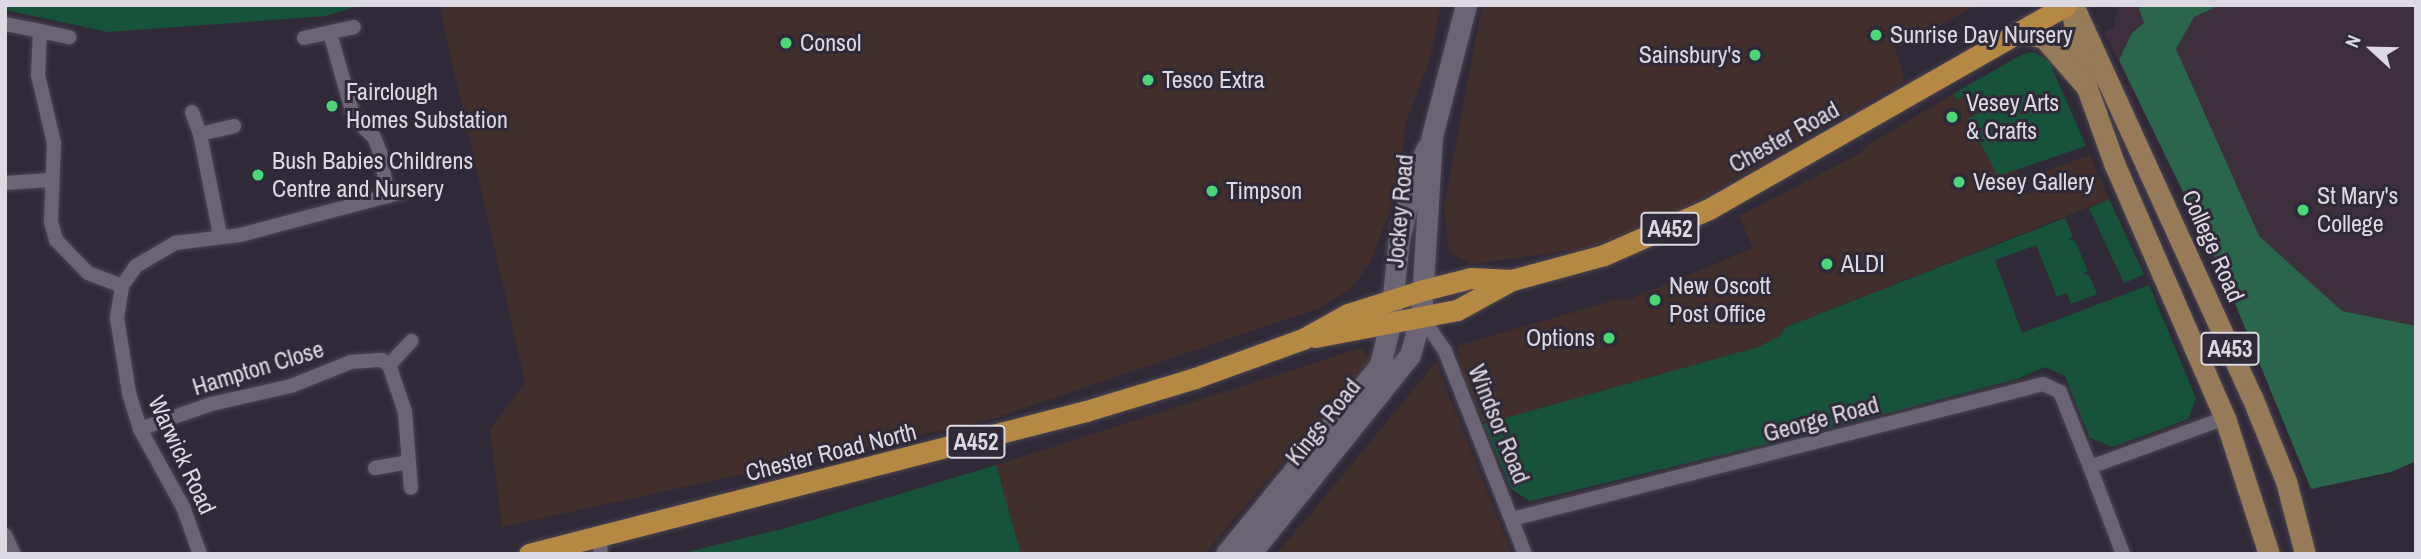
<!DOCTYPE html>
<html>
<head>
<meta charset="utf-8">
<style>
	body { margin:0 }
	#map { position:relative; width:2421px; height:559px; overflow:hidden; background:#302938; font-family:"Archivo Narrow",sans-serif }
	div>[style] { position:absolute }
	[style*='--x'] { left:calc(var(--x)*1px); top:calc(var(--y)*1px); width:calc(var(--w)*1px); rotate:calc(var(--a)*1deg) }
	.commercial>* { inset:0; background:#422e2b }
	.education>* { inset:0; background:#3d2f3b }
	.green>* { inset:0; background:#17533a; transform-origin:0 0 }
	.forest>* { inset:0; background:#2a664b }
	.roads { filter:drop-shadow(0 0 2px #4b4652) drop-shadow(0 0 2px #4b4652) }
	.street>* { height:14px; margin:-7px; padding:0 7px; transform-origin:7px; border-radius:7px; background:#6b6474 }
	.secondary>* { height:21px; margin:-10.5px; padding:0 10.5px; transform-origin:10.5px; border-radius:10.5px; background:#6b6474 }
	.primary>* { height:21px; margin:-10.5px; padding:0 10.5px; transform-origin:10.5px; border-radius:10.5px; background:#977a57 }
	.highway>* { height:21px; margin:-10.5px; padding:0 10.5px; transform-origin:10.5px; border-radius:10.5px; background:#b58844 }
	.dots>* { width:19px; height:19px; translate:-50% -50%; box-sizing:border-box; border:4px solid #302938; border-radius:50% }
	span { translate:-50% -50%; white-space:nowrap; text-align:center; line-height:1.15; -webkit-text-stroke:6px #302938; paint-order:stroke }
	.shield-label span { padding:2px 5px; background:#302938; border:2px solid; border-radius:5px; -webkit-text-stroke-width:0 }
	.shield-label { font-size:23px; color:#ddd9e3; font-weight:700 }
	.poi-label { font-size:24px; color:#ddd9e3 }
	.left { translate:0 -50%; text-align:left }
	.right { translate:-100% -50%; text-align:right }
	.street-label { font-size:24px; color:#ddd9e3 }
	.frame { position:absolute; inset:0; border:7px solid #ddd9e3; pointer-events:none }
	.north { position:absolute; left:2337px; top:14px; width:70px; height:70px; -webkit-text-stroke:5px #302938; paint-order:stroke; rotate:292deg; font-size:19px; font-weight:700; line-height:28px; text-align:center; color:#ddd9e3 }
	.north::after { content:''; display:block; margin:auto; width:24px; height:32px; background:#ddd9e3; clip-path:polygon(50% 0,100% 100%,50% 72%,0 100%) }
</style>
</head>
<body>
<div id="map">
	<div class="commercial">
		<div style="clip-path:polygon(439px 5px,1441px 5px,1430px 58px,1406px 123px,1396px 194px,1371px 261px,1352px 288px,1320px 308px,989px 420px,502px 527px,490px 430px,525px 382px)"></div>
		<div style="clip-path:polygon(1482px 5px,1975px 5px,1914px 42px,1895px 47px,1905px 81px,1674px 215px,1589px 248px,1473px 264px,1449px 253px,1444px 208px)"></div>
		<div style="clip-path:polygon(1971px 92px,1982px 111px,1967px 120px,1998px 176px,2016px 169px,2027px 194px,2044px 187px,2039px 174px,2090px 155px,2109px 199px,1786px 327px,1781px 336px,1758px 347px,1484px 424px,1460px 366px,1457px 346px,1618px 299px,1628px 300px,1753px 248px,1739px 216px,1863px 152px,1862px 149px,1953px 94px,1957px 100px)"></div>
		<div style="clip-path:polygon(1361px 348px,1370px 359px,1205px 554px,1021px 554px,996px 465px)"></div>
		<div style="clip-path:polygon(1436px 362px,1512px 554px,1276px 554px,1315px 509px)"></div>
	</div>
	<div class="education">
		<div style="clip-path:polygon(2118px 5px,2416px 5px,2416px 461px,2391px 472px,2311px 489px,2223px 274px,2104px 32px,2114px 27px)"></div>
	</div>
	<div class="green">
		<div style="clip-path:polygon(5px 5px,360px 5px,326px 16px,108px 32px,5px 10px)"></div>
		<div style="clip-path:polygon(2023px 54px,2034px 52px,2049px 61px,2086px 146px,1998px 176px,1967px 119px,1982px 111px,1971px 92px,1957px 100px,1953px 94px)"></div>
		<div style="left:2109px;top:199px;width:83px;height:22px;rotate:65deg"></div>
		<div style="clip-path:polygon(2065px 218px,2073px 237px,2068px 239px,2075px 241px,2088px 271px,2083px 274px,2089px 275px,2097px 294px,2071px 304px,2067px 293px,2057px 297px,2036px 245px,1995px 260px,2022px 333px,2149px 285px,2196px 398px,2188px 419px,2113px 447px,2090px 438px,2065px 376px,2045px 367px,2017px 379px,1816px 432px,1530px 501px,1511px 489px,1484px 424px,1758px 347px,1780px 336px,1786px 327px)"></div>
		<div style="clip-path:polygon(996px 465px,1021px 554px,679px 554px,786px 528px)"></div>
	</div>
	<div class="forest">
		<div style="clip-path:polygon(2138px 5px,2220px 5px,2194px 17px,2176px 49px,2259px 236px,2342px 311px,2416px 326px,2416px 461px,2391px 472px,2311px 489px,2223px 274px,2119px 60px,2131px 34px,2144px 23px)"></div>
	</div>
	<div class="roads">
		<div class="street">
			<div style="--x:5;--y:24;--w:36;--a:11"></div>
			<div style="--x:40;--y:31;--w:44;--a:92.6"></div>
			<div style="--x:38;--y:75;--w:70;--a:76.8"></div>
			<div style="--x:54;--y:143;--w:79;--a:92.2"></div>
			<div style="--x:51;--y:222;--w:19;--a:74"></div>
			<div style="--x:56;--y:240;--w:46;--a:45.9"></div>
			<div style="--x:88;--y:273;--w:36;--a:21"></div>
			<div style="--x:40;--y:31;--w:30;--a:12"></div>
			<div style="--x:330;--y:33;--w:88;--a:74.2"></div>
			<div style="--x:354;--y:118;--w:28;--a:44"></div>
			<div style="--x:374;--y:137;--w:16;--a:68"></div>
			<div style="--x:380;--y:152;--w:45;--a:79.7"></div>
			<div style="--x:304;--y:38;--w:51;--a:-12.4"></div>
			<div style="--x:192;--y:112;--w:23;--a:70"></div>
			<div style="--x:200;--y:134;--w:35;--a:-13"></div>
			<div style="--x:200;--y:134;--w:103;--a:78.8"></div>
			<div style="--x:5;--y:183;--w:46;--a:-3.7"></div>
			<div style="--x:1421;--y:316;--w:42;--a:55.6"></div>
			<div style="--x:1445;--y:351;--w:218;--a:68.5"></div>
			<div style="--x:389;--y:365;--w:33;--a:-47"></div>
			<div style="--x:140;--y:429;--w:75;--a:-19.4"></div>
			<div style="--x:211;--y:404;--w:82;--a:-12.7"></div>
			<div style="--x:291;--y:386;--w:65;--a:-21.8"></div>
			<div style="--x:351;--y:362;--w:31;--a:-4"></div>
			<div style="--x:382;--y:360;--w:9;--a:36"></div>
			<div style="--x:389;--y:365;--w:50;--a:71.2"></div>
			<div style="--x:405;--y:412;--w:76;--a:85.5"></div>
			<div style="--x:375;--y:468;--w:34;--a:-10"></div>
			<div style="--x:1512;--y:519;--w:548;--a:-14.26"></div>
			<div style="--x:2043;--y:384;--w:19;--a:25"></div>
			<div style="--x:2060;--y:392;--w:81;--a:68.2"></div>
			<div style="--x:5;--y:535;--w:21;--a:65"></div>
			<div style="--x:599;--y:536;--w:18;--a:84"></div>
			<div style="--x:200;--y:554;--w:50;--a:-109.9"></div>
			<div style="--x:183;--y:507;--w:89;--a:-118.9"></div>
			<div style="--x:140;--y:429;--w:38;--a:-107"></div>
			<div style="--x:129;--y:393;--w:76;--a:-99.1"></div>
			<div style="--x:117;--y:318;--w:32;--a:-81"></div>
			<div style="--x:122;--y:286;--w:24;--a:-55"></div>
			<div style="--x:136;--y:266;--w:45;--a:-30.5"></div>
			<div style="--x:175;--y:243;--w:65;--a:-7"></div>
			<div style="--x:240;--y:235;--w:173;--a:-14.8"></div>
			<div style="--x:2123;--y:554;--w:93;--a:-110.8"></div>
			<div style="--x:2090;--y:467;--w:144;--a:-19.9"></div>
		</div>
		<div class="secondary">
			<div style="--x:1226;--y:554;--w:244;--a:-50.8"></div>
			<div style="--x:1380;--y:365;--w:42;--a:-76.3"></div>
			<div style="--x:1390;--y:324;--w:85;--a:-84"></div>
			<div style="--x:1399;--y:239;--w:64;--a:-76.4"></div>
			<div style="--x:1414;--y:177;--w:32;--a:-66"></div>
			<div style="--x:1250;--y:554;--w:255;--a:-51.2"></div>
			<div style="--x:1410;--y:355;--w:41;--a:-74.2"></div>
			<div style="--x:1421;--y:316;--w:180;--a:-86.5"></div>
			<div style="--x:1432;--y:136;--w:135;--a:-75.5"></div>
		</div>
		<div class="primary">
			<div style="--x:2073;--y:5;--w:431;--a:65.5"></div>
			<div style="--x:2252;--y:397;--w:91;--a:68"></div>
			<div style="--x:2286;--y:481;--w:75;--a:75.4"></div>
			<div style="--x:2073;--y:18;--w:71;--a:78.7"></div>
			<div style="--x:2087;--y:88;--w:80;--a:70.2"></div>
			<div style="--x:2114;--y:163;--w:278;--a:66.5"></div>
			<div style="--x:2225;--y:418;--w:143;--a:72.1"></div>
			<div style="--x:2020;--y:32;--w:25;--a:14"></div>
			<div style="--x:2044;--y:38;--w:61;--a:49"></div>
		</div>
		<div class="highway">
			<div style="--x:1315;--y:337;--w:145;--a:-10.8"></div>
			<div style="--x:1457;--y:310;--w:63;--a:-28.6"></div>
			<div style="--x:529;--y:554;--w:575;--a:-14.4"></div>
			<div style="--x:1086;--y:411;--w:114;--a:-16.8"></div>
			<div style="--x:1195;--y:378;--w:115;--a:-19.9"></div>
			<div style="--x:1303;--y:339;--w:51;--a:-29.1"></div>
			<div style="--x:1348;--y:314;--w:76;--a:-17.7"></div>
			<div style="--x:1420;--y:291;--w:53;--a:-14.3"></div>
			<div style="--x:1471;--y:278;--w:41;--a:2.8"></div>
			<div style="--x:1512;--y:280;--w:95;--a:-15.2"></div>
			<div style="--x:1604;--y:255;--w:115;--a:-23.7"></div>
			<div style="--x:1709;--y:209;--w:411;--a:-29.7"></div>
		</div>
	</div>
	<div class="dots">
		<div style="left:1876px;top:35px;background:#49d778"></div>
		<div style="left:786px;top:43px;background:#49d778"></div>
		<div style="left:1755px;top:55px;background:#49d778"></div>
		<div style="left:1148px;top:80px;background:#49d778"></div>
		<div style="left:332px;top:106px;background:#49d778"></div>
		<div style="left:1952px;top:117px;background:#49d778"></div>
		<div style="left:258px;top:175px;background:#49d778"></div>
		<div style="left:1959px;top:182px;background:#49d778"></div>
		<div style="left:1212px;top:191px;background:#49d778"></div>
		<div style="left:2303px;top:210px;background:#49d778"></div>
		<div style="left:1827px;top:264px;background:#49d778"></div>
		<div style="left:1655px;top:300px;background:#49d778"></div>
		<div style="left:1609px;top:338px;background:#49d778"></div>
	</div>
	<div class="shield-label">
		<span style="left:1670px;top:229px">A452</span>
		<span style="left:2230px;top:349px">A453</span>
		<span style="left:976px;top:442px">A452</span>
	</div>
	<div class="poi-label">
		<span class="left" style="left:1890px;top:35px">Sunrise Day Nursery</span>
		<span class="left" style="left:800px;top:43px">Consol</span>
		<span class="right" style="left:1741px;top:55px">Sainsbury's</span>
		<span class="left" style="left:1162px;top:80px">Tesco Extra</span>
		<span class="left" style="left:346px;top:106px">Fairclough<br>Homes Substation</span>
		<span class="left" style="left:1966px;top:117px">Vesey Arts<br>&amp; Crafts</span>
		<span class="left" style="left:272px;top:175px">Bush Babies Childrens<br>Centre and Nursery</span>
		<span class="left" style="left:1973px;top:182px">Vesey Gallery</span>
		<span class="left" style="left:1226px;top:191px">Timpson</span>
		<span class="left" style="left:2317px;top:210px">St Mary's<br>College</span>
		<span class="left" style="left:1841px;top:264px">ALDI</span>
		<span class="left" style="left:1669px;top:300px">New Oscott<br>Post Office</span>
		<span class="right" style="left:1595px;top:338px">Options</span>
	</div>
	<div class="street-label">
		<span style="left:1784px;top:137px;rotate:-29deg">Chester Road</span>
		<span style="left:1400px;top:211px;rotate:-85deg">Jockey Road</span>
		<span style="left:2213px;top:246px;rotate:66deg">College Road</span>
		<span style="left:258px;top:368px;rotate:-17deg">Hampton Close</span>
		<span style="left:1821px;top:419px;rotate:-15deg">George Road</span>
		<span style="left:1323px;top:422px;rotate:-51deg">Kings Road</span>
		<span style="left:1499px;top:424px;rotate:68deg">Windsor Road</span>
		<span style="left:831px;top:452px;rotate:-14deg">Chester Road North</span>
		<span style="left:182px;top:455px;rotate:65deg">Warwick Road</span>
	</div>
	<div class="frame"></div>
	<div class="north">N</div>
</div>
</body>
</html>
